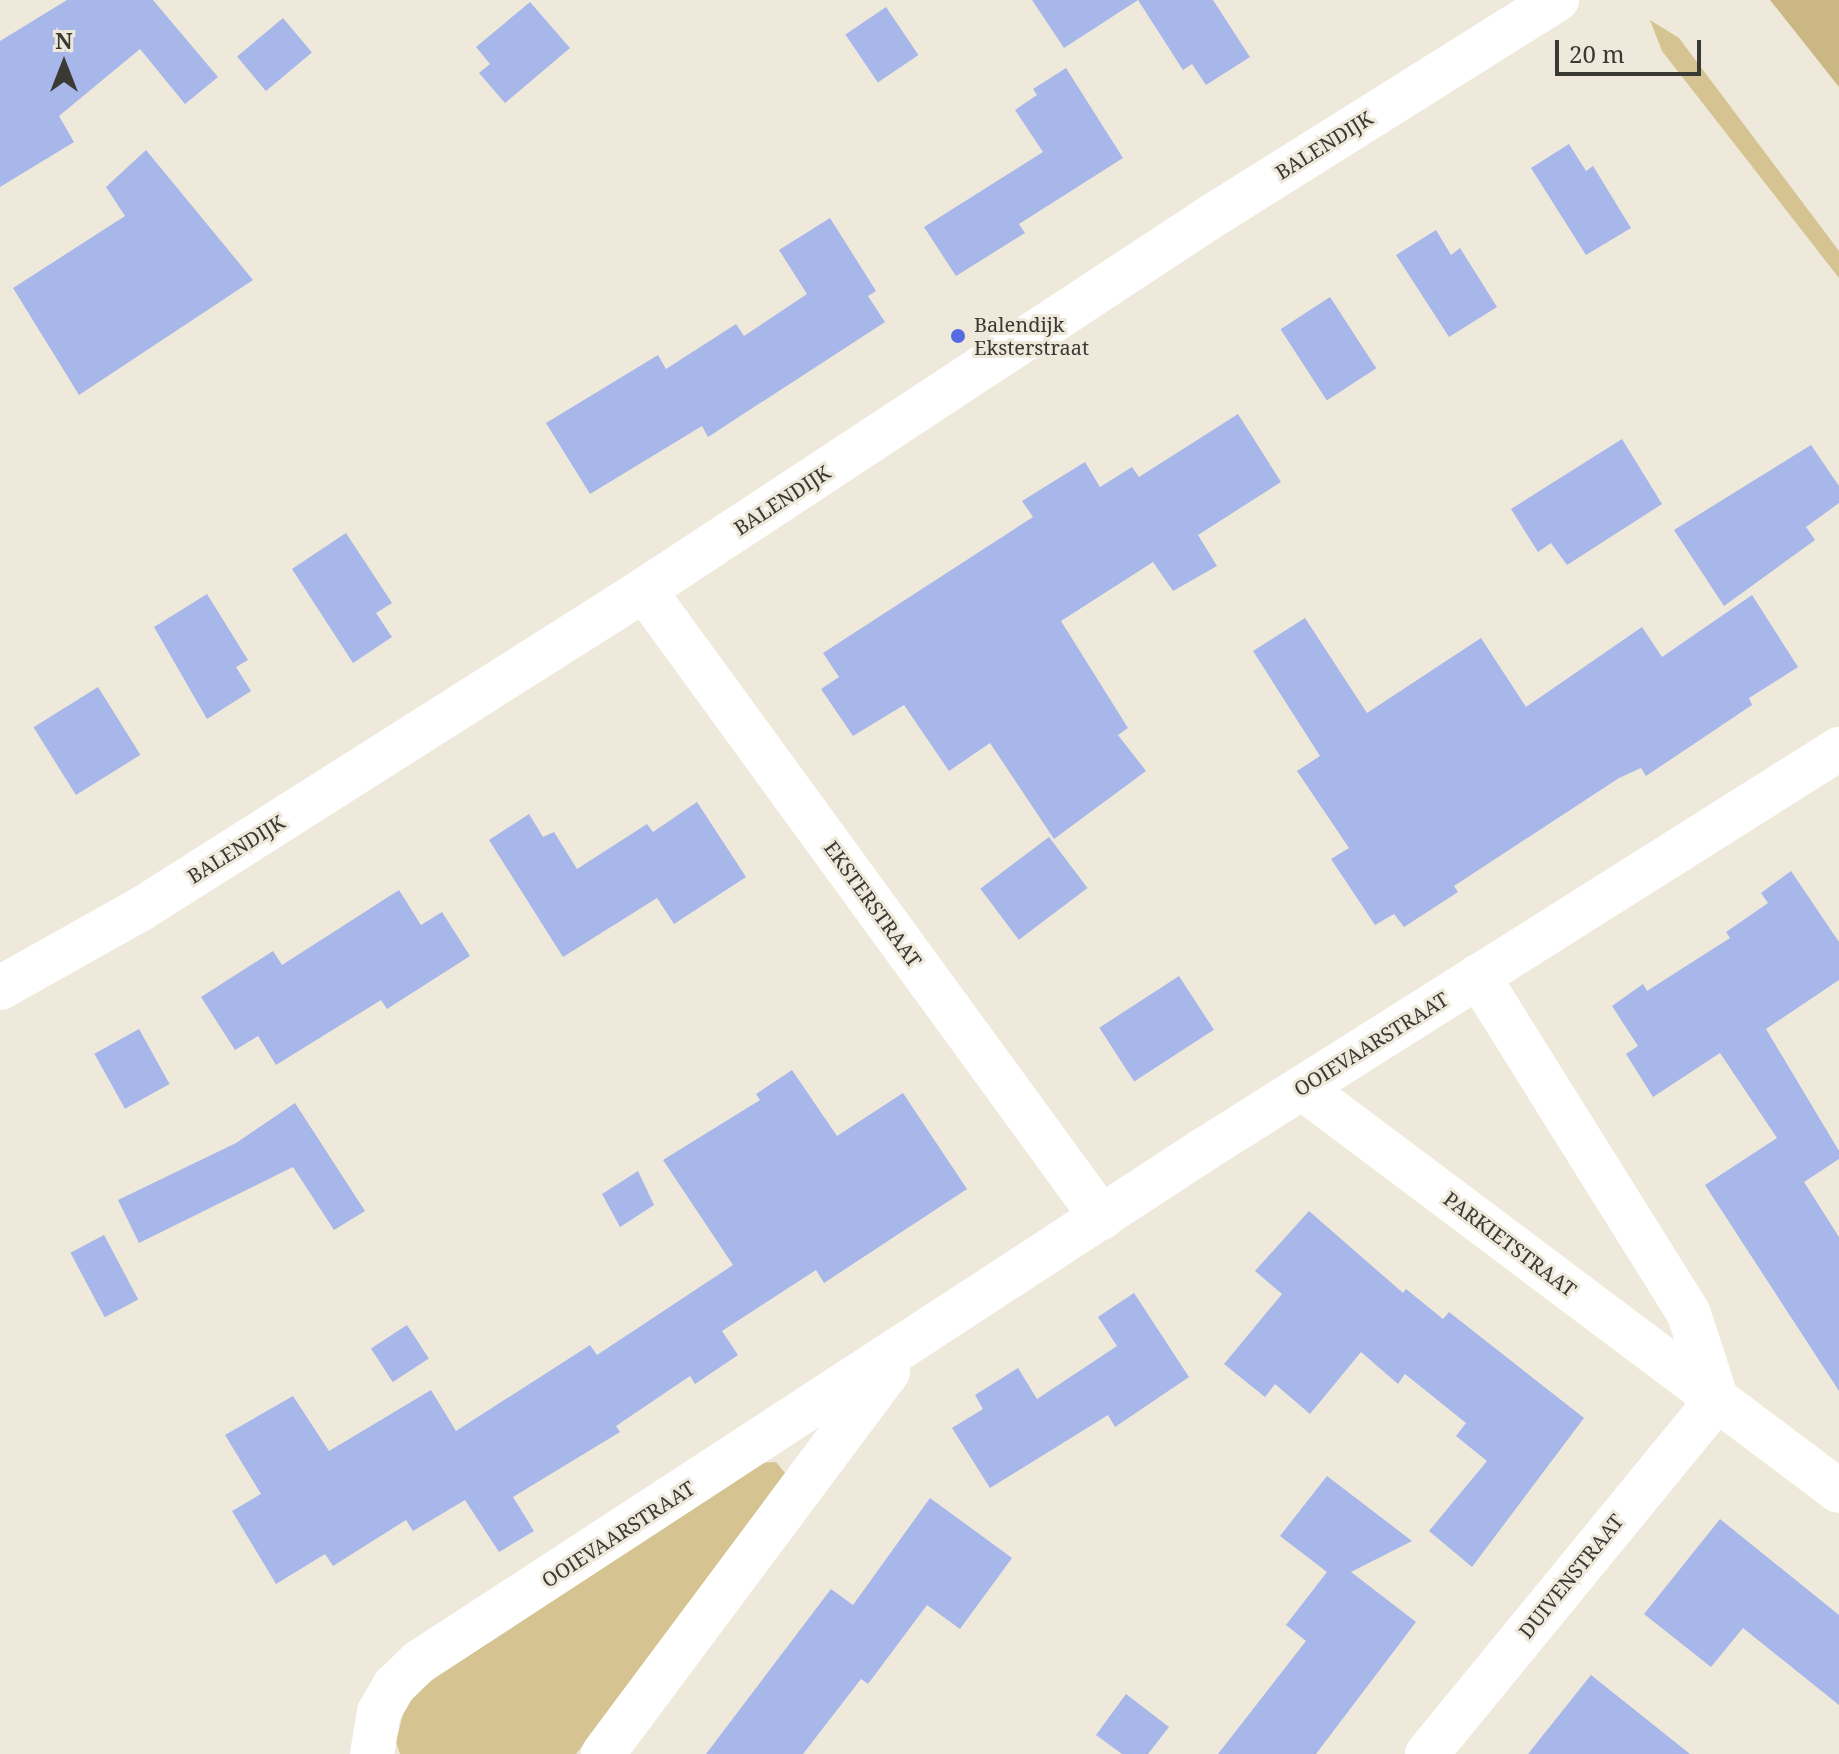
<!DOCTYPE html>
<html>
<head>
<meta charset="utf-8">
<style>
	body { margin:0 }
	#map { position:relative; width:1839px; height:1754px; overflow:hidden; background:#eee9db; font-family:"Noto Serif",serif }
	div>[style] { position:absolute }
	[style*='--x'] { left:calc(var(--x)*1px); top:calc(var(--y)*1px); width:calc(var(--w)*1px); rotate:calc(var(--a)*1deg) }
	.green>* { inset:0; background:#d5c391 }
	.forest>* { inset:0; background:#cab783 }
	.building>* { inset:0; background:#a8b7e9; transform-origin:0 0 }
	.minor>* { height:44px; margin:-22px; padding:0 22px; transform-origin:22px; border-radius:22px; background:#fff }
	.dots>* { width:22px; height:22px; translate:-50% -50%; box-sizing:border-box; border:4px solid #eee9db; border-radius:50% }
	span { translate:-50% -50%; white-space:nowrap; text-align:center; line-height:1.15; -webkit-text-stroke:6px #eee9db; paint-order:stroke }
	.street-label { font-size:20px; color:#3b3934 }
	.poi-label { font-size:20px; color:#3b3934 }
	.left { translate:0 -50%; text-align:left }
	.north { position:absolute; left:24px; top:24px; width:80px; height:80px; -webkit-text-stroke:6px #eee9db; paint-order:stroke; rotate:0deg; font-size:22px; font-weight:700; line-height:32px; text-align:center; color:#3b3934 }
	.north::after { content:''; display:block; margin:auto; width:28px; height:36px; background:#3b3934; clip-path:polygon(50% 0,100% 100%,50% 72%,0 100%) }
	.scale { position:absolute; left:1555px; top:40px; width:146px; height:36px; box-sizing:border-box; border:4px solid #3b3934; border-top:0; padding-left:10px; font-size:24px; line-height:28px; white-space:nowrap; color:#3b3934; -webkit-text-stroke:6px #eee9db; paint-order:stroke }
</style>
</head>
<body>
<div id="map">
	<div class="green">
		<div style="clip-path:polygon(1650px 20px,1679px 38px,1839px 251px,1839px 278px,1662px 51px)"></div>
		<div style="clip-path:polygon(776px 1462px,785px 1473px,780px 1490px,576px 1754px,400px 1754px,396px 1742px,404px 1710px,426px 1676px,757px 1463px)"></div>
	</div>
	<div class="forest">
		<div style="clip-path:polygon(1770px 0,1839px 0,1839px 87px)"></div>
	</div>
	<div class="building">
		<div style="clip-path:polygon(67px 0,153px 0,218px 77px,185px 104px,140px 49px,59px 116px,74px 142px,0 187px,0 41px)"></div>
		<div style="clip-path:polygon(1032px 0,1213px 0,1250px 57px,1206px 85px,1192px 64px,1183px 70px,1138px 0,1064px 48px)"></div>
		<div style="clip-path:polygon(530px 2px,570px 48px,505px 103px,479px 73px,490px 64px,476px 47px)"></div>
		<div style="left:886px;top:7px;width:58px;height:49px;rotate:56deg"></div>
		<div style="left:283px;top:18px;width:45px;height:60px;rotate:50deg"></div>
		<div style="clip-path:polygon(1066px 68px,1123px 158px,1019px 224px,1025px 233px,956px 276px,924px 227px,1043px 152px,1015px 110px,1037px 95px,1033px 89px)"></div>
		<div style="clip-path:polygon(1569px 144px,1586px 171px,1593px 166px,1631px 228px,1586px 255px,1531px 168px)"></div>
		<div style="clip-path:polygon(146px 150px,253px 280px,79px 395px,13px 288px,125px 216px,106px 187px)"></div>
		<div style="clip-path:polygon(830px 218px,876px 291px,868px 296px,885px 322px,708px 437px,702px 426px,590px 494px,546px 423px,658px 355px,666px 369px,736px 324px,744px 336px,807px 294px,779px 250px)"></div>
		<div style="clip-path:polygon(1436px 230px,1451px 255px,1460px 248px,1497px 307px,1449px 337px,1396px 255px)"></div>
		<div style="left:1330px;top:297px;width:85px;height:59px;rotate:57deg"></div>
		<div style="clip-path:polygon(1238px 414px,1281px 482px,1198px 535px,1217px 566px,1173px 591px,1153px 562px,1061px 621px,1128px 728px,1118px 735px,1146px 771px,1054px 839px,990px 743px,949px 771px,904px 705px,853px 736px,821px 689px,839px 677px,823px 653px,1033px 517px,1022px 501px,1085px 462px,1100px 487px,1132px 467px,1139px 477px)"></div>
		<div style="clip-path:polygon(1622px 439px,1662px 504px,1567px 565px,1551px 543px,1538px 552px,1511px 509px)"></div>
		<div style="clip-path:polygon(1811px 445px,1839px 486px,1839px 503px,1806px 527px,1815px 540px,1724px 606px,1674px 530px)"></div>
		<div style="clip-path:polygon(346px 533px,392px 603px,376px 613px,392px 637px,353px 663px,292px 569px)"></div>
		<div style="clip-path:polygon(207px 594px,248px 660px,236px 667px,251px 691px,207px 719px,154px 627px)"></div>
		<div style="clip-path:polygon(1752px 595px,1798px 667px,1749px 698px,1752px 705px,1646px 776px,1641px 768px,1619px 778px,1454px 886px,1458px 892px,1404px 927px,1394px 914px,1375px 925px,1331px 859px,1349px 848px,1297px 771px,1320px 756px,1253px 651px,1305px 618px,1367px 713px,1481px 638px,1526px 707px,1642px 627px,1662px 657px)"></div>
		<div style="left:98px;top:687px;width:80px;height:76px;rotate:58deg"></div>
		<div style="clip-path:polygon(697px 802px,746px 877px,674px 924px,657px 898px,563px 957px,489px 840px,529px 814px,543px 837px,554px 832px,577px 869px,647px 824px,653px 832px)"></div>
		<div style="left:1049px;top:837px;width:64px;height:86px;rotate:53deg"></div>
		<div style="clip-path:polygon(1791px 871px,1839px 942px,1839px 980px,1766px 1029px,1839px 1151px,1839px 1159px,1804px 1182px,1839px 1237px,1839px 1391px,1705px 1185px,1777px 1138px,1720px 1053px,1653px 1097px,1626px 1054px,1638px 1046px,1612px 1006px,1643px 984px,1647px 991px,1730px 938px,1726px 932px,1768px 903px,1761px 893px)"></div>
		<div style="clip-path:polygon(399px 890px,421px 925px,442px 912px,470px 956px,387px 1009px,381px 1000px,276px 1065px,258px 1036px,235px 1050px,201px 997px,273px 951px,282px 965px)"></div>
		<div style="left:1179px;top:976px;width:64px;height:95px;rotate:57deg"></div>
		<div style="left:139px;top:1029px;width:63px;height:51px;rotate:61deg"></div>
		<div style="clip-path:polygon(792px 1070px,837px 1136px,903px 1093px,967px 1189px,824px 1283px,816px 1270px,722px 1331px,738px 1355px,695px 1384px,690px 1376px,616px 1426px,620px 1432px,513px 1497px,534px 1531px,499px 1552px,465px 1500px,413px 1531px,406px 1520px,333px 1566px,325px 1554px,276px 1584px,232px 1511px,261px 1494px,225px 1435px,293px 1396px,329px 1451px,431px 1390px,456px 1431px,590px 1345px,597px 1355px,733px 1265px,663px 1160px,760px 1100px,756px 1094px)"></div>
		<div style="clip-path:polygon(295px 1103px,365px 1211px,334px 1230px,293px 1167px,139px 1243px,118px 1200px,236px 1143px)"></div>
		<div style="clip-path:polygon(638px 1171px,654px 1205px,620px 1227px,602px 1194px)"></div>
		<div style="clip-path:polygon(1309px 1211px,1403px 1293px,1406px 1289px,1443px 1319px,1449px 1312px,1584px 1418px,1472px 1567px,1429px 1531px,1487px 1461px,1456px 1436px,1466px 1423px,1405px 1374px,1398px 1384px,1361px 1352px,1310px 1414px,1275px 1384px,1265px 1397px,1224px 1364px,1282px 1294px,1255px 1271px)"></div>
		<div style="left:104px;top:1235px;width:73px;height:38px;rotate:62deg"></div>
		<div style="clip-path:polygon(1134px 1293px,1189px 1377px,1115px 1427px,1108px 1415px,990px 1488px,952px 1428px,983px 1409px,975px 1395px,1018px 1368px,1037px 1399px,1117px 1346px,1098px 1317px)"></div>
		<div style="left:407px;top:1325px;width:40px;height:43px;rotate:57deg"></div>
		<div style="clip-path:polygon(1327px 1476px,1412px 1541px,1351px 1572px,1416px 1622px,1316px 1754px,1218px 1754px,1306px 1641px,1286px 1625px,1327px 1572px,1280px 1536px)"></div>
		<div style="clip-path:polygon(930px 1498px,1012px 1558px,960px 1629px,927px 1605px,868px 1684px,861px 1679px,803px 1754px,706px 1754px,831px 1589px,853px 1605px)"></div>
		<div style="clip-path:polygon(1720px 1519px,1839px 1615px,1839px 1705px,1743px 1628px,1711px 1667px,1644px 1614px)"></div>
		<div style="clip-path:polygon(1591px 1675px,1690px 1754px,1528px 1754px)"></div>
		<div style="clip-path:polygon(1126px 1694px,1169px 1727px,1148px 1754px,1122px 1754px,1096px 1735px)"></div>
	</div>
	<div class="minor">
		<div style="--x:644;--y:590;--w:777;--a:53.9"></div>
		<div style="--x:1478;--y:976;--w:398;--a:58"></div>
		<div style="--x:1689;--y:1314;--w:90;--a:72"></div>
		<div style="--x:0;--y:988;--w:162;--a:-29.3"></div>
		<div style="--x:141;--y:909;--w:596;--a:-32.38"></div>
		<div style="--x:644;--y:590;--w:676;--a:-33.36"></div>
		<div style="--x:1209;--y:218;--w:411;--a:-32.1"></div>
		<div style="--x:1302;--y:1088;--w:671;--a:36.89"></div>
		<div style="--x:372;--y:1754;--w:43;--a:-80.5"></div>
		<div style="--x:379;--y:1712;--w:30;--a:-60"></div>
		<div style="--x:394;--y:1686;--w:35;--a:-44"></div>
		<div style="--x:419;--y:1662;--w:939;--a:-33.13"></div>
		<div style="--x:1205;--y:1149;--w:750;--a:-32.25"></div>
		<div style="--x:603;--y:1754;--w:477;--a:-53.3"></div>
		<div style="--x:1427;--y:1754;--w:458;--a:-50.7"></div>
	</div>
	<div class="dots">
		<div style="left:958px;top:336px;background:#546be1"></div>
	</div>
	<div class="street-label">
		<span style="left:1324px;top:145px;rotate:-32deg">BALENDIJK</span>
		<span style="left:782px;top:500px;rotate:-33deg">BALENDIJK</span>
		<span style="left:236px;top:849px;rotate:-32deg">BALENDIJK</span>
		<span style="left:873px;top:904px;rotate:54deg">EKSTERSTRAAT</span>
		<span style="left:1371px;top:1044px;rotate:-32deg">OOIEVAARSTRAAT</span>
		<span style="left:1510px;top:1244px;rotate:37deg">PARKIETSTRAAT</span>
		<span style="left:618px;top:1534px;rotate:-33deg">OOIEVAARSTRAAT</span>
		<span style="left:1571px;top:1576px;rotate:-51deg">DUIVENSTRAAT</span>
	</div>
	<div class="poi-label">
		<span class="left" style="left:974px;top:336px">Balendijk<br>Eksterstraat</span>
	</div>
	<div class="north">N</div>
	<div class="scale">20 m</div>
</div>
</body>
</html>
